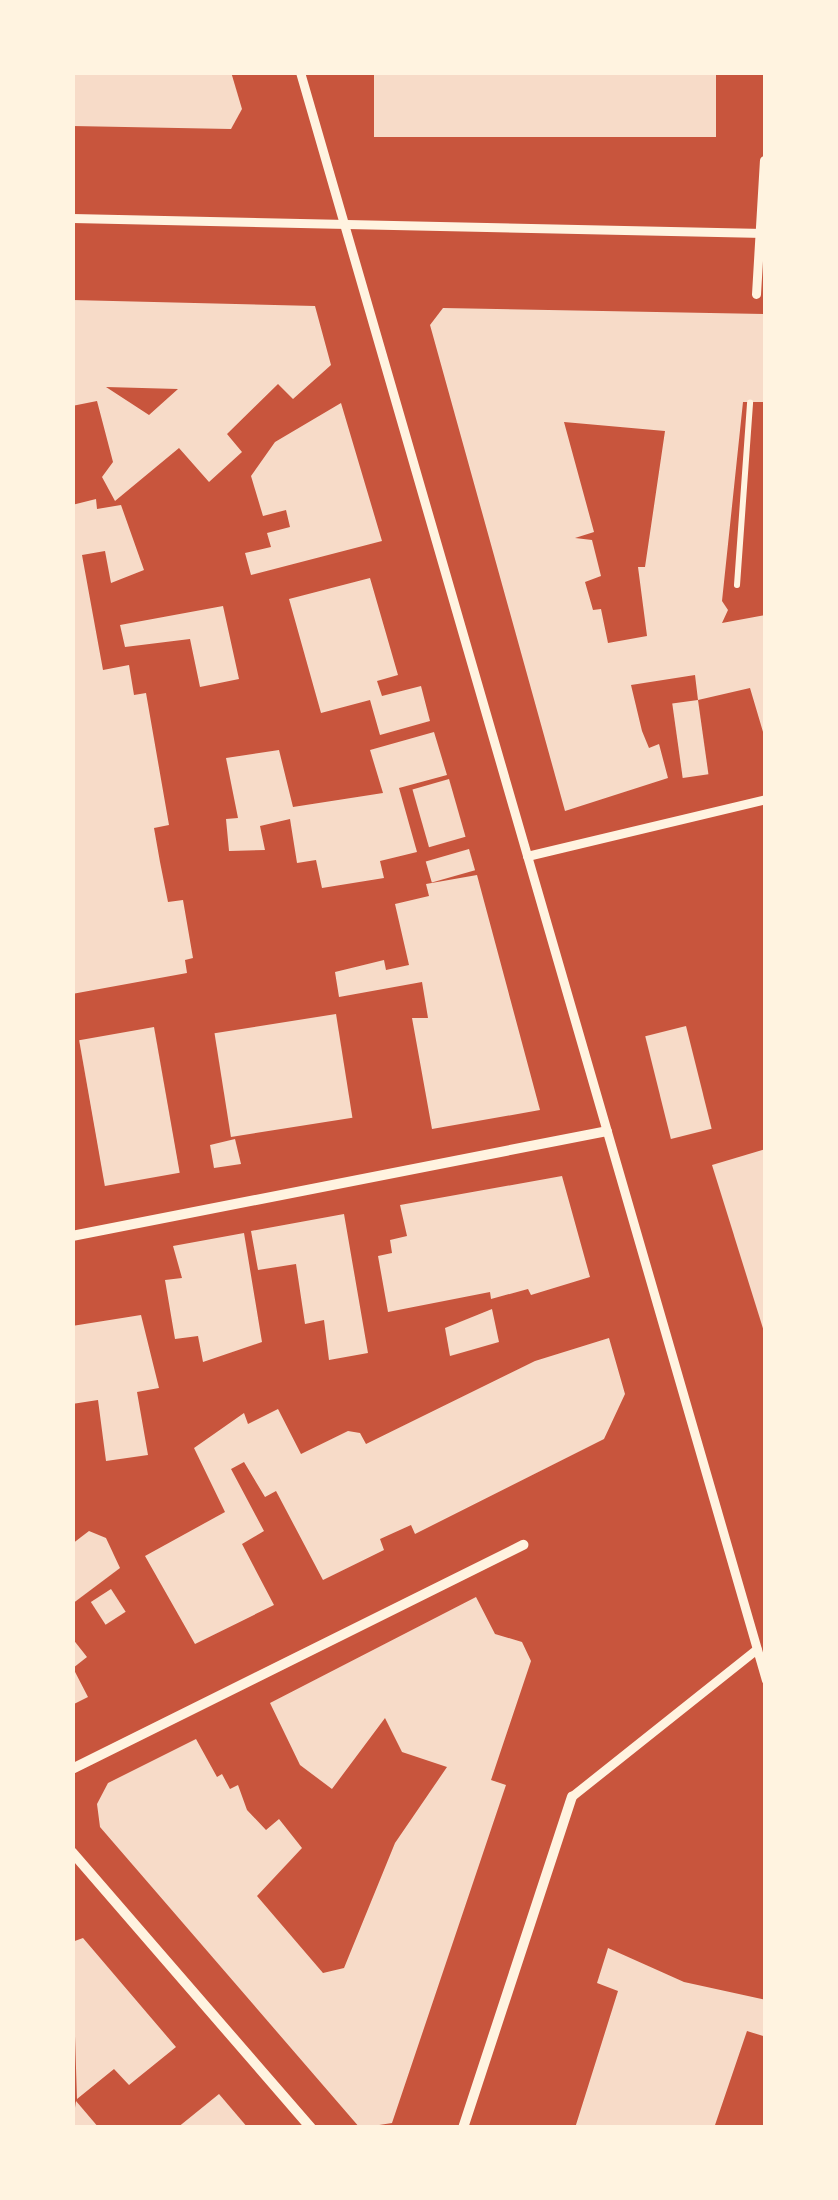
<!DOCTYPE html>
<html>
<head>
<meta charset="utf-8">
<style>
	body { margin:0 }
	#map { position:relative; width:838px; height:2200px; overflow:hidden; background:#c8553d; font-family:"Roboto Condensed",sans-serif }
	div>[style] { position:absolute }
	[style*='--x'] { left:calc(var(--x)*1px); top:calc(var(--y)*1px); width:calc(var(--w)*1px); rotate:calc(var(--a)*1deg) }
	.building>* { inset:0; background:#f7dbc8; transform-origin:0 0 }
	.path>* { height:6px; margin:-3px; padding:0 3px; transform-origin:3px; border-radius:3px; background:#fff3e0 }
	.pedestrian>* { height:9px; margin:-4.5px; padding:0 4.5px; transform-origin:4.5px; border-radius:4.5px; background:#fff3e0 }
	.minor>* { height:10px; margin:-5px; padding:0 5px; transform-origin:5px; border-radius:5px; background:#fff3e0 }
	span { translate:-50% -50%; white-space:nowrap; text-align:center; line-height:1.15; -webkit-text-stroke:8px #fff3e0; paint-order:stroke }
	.frame { position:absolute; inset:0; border:75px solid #fff3e0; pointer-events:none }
</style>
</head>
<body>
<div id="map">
	<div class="building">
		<div style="clip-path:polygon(72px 72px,231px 72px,242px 109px,231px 129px,72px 126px)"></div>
		<div style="left:374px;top:72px;width:342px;height:65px"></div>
		<div style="clip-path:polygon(evenodd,72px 300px,315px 306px,331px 365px,293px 399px,278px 384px,227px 434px,242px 452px,209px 482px,179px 448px,115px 501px,102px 477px,113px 462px,97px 401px,72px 406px,72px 300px,106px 387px,178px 389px,149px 415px,106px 387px)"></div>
		<div style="clip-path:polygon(evenodd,443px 308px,766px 314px,766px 402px,743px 402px,722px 601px,728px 610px,722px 623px,766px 615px,766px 742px,750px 688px,698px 700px,695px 675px,631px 685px,642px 731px,649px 748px,659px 744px,668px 778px,565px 811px,430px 325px,443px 308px,564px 422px,665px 431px,645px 567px,638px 567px,647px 636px,608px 643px,601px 609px,593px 610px,585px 582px,601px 576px,592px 540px,575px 538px,594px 532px,564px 422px)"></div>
		<div style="clip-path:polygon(341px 403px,382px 541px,251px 575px,245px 553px,271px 547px,267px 533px,290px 527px,286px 510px,263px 516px,251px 476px,275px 442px)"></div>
		<div style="clip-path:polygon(96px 499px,97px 509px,121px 505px,144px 570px,111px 583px,105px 551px,82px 555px,103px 670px,129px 665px,134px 695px,146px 693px,169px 825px,154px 828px,160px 862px,168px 902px,183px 900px,193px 958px,185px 960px,187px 973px,72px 994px,72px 505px)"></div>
		<div style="clip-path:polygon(370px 578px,398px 675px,377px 681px,382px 696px,421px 686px,430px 721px,380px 735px,370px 700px,321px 713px,289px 599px)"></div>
		<div style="clip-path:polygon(223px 606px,239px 679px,200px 687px,190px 639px,125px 647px,120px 625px)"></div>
		<div style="left:698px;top:700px;width:75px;height:26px;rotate:82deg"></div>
		<div style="clip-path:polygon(434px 732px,447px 775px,399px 788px,417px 852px,380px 861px,384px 878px,322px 888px,316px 860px,297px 863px,290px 819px,260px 826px,265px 850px,229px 851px,226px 819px,238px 818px,226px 758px,279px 750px,293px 807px,383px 793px,370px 750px)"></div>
		<div style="left:449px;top:779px;width:60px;height:38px;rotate:74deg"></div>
		<div style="left:469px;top:849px;width:22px;height:45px;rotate:74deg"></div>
		<div style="clip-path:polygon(477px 875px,540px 1110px,432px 1129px,412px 1018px,428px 1018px,422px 982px,339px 997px,335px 972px,384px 960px,386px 970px,409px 965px,395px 904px,429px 896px,426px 884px)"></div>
		<div style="left:336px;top:1014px;width:105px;height:123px;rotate:81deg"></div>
		<div style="left:686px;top:1026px;width:106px;height:42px;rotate:76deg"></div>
		<div style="left:154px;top:1027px;width:148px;height:76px;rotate:80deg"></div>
		<div style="clip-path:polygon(235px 1139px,241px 1164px,214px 1168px,210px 1145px)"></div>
		<div style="clip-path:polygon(766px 1149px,766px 1338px,712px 1165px)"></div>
		<div style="clip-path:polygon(562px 1176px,590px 1277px,531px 1295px,528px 1289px,491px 1299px,490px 1292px,388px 1312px,378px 1256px,392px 1253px,390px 1240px,407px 1236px,400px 1205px)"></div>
		<div style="clip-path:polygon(344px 1214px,368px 1353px,329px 1360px,324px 1320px,305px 1324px,296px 1264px,258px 1270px,251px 1231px)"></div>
		<div style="clip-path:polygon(244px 1233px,262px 1342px,203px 1362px,198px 1336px,175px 1339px,165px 1280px,182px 1278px,173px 1246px)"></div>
		<div style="clip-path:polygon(492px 1309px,499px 1342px,450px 1356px,445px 1328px)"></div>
		<div style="clip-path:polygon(141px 1315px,159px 1388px,137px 1392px,148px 1455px,106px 1461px,98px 1400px,72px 1404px,72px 1326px)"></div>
		<div style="clip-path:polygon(609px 1338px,625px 1394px,604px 1439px,415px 1534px,411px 1525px,380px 1539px,384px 1550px,323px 1580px,276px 1491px,265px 1497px,244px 1462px,231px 1469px,264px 1531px,242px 1544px,274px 1605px,195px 1644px,145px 1556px,225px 1512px,194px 1448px,244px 1413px,248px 1424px,278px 1409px,301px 1454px,348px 1431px,360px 1433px,366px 1444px,535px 1361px)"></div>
		<div style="clip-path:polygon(89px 1531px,106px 1538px,120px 1568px,72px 1604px,72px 1544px)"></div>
		<div style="left:111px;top:1589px;width:27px;height:24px;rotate:57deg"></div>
		<div style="clip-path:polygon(476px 1597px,495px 1634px,522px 1642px,531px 1661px,491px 1780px,506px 1785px,392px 2123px,360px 2128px,100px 1827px,97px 1804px,108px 1783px,196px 1739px,217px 1777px,222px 1774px,230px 1789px,238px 1785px,247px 1810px,266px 1830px,279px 1819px,302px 1848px,257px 1896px,323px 1973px,344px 1968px,395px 1843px,447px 1767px,402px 1752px,385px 1718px,332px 1789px,300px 1765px,270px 1703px)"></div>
		<div style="clip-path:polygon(72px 1638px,87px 1657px,73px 1668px,88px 1697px,72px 1705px)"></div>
		<div style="clip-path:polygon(83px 1938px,176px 2047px,129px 2085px,114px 2069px,77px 2099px,72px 1942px)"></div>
		<div style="clip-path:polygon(608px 1948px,684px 1982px,766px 2000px,766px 2037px,747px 2031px,714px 2128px,575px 2128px,618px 1991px,597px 1983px)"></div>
		<div style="clip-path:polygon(219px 2094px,248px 2128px,177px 2128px)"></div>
		<div style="clip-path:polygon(76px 2101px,99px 2128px,72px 2128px)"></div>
	</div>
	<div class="path">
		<div style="--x:737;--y:585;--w:183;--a:-85.9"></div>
	</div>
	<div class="pedestrian">
		<div style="--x:300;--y:72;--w:1674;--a:73.84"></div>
		<div style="--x:72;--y:218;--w:694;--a:1.24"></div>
		<div style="--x:756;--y:294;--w:134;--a:-86.6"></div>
		<div style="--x:527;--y:856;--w:246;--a:-13.4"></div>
		<div style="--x:572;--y:1796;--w:236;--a:-38.5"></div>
	</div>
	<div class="minor">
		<div style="--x:72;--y:1236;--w:545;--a:-11.1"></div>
		<div style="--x:72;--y:1769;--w:504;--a:-26.41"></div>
		<div style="--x:72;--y:1852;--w:365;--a:49.1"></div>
		<div style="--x:463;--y:2128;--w:349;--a:-71.8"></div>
	</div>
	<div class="frame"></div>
</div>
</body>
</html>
